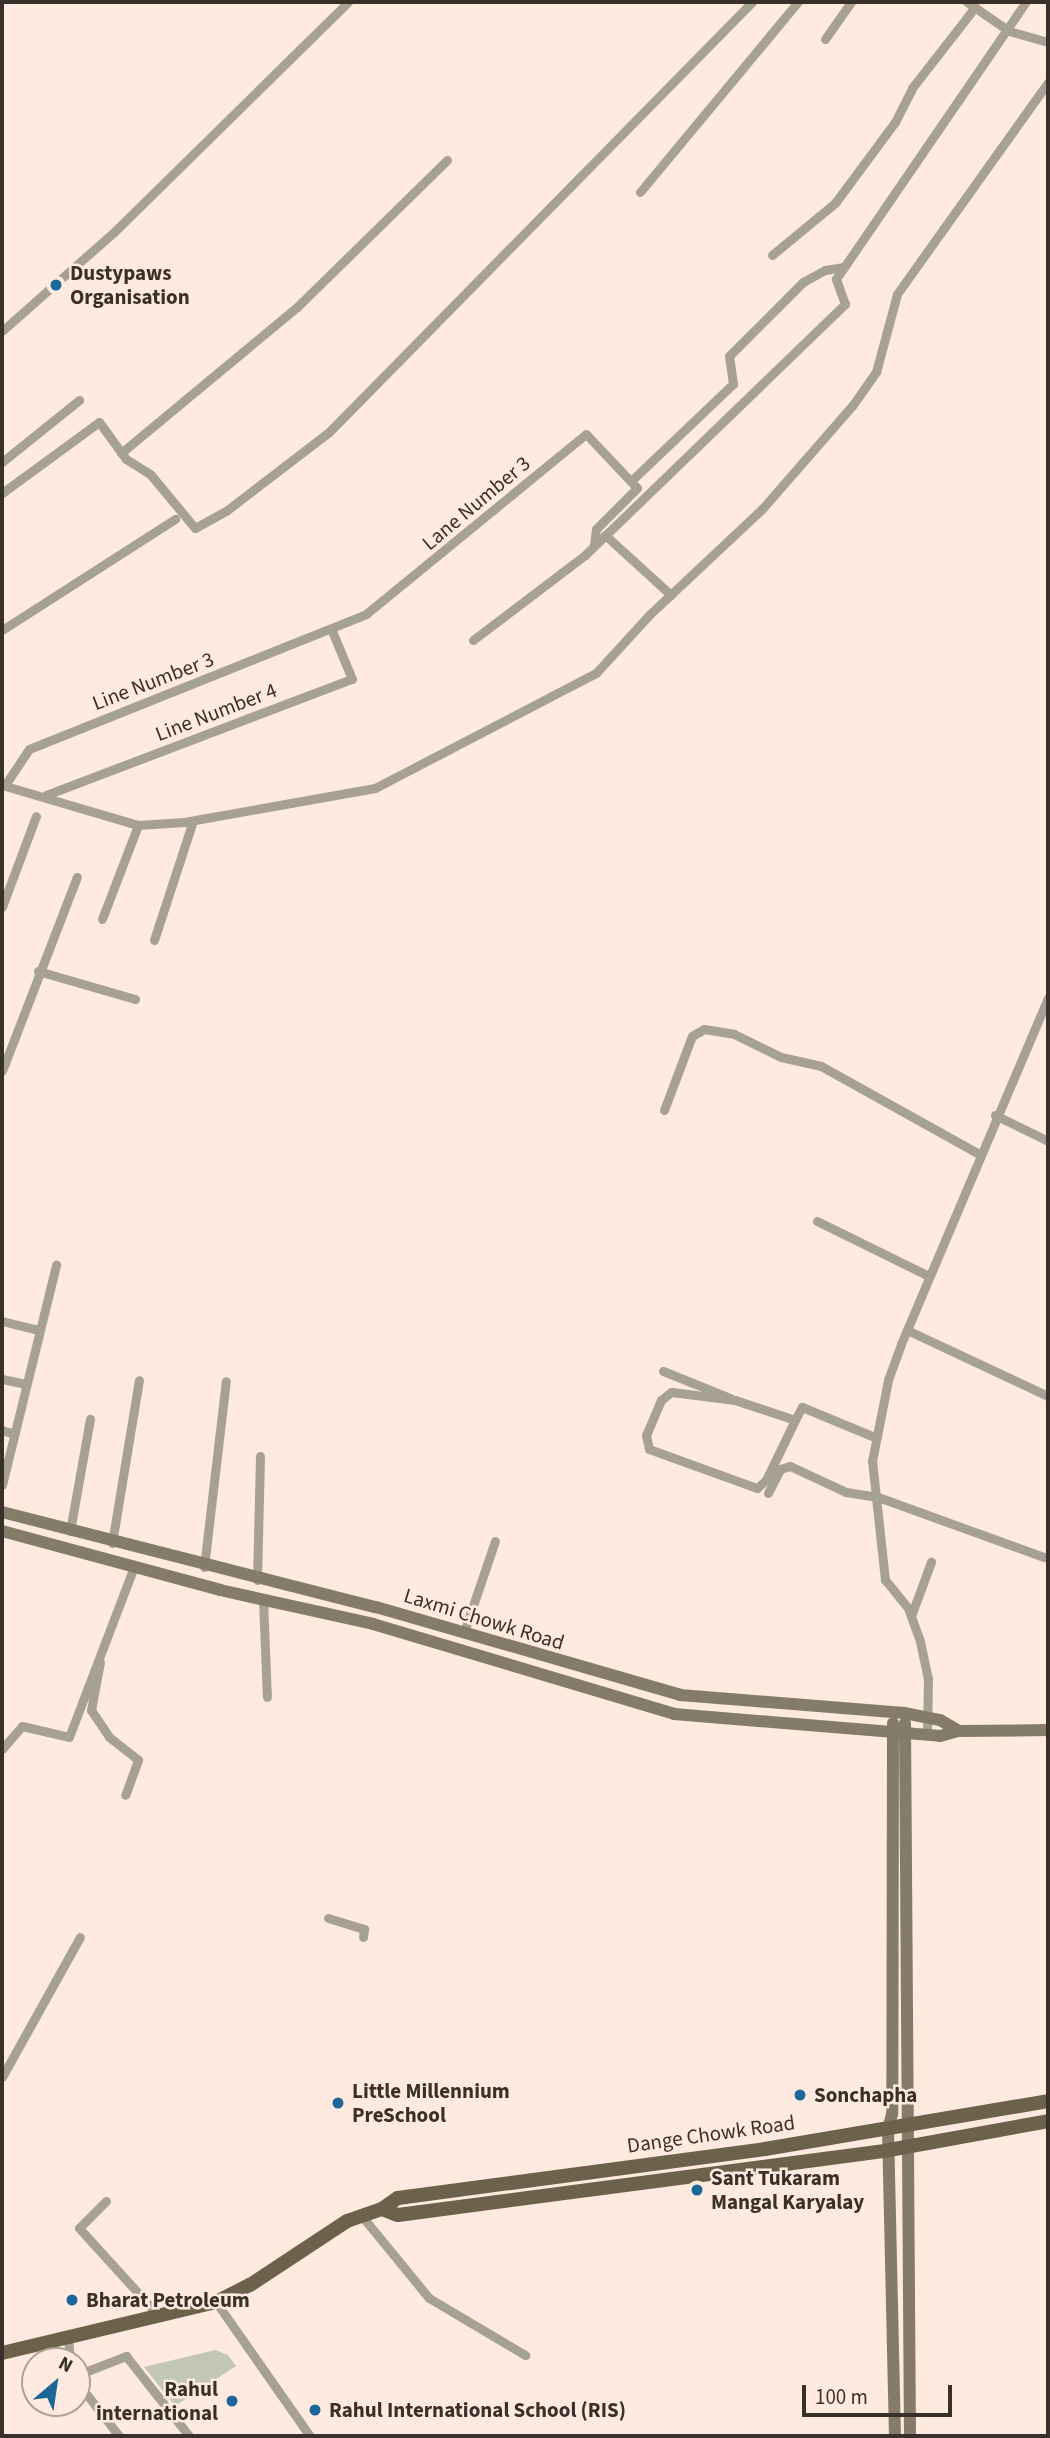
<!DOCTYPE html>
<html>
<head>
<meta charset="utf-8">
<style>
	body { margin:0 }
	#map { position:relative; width:1050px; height:2438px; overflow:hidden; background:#feeade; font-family:"Source Sans 3",sans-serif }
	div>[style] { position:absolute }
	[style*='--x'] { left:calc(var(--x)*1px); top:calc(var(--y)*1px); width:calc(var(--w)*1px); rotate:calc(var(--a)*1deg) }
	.green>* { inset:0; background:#c1c7b4 }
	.street>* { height:9px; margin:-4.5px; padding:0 4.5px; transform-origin:4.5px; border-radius:4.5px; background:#a7a194 }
	.secondary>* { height:12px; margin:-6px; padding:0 6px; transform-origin:6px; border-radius:6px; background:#847c69 }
	.primary>* { height:14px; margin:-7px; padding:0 7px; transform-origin:7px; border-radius:7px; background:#6c624b }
	.dots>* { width:19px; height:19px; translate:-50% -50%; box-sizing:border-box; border:4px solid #feeade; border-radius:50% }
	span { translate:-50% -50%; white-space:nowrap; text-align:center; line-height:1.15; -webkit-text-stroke:5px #feeade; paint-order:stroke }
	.poi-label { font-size:21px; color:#3a302a; font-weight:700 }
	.left { translate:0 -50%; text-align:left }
	.right { translate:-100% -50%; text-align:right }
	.street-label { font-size:21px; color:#3a302a }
	.frame { position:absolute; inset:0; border:4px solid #3a302a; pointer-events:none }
	.north { position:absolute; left:21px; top:2347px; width:70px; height:70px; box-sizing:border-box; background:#feeade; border:2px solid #b0a096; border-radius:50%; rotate:29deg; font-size:19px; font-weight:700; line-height:28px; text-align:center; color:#3a302a }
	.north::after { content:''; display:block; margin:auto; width:24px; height:32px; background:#1c679a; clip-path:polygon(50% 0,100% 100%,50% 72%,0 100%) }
	.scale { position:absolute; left:802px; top:2385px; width:150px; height:32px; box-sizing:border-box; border:4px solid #3a302a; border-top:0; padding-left:9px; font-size:21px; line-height:24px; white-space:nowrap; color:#3a302a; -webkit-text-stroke:5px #feeade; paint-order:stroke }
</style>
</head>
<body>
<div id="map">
	<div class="green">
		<div style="clip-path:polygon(215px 2350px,228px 2355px,236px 2366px,175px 2406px,144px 2367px)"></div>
	</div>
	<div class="street">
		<div style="--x:967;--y:2;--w:51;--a:34.6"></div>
		<div style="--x:1009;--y:31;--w:41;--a:15.8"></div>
		<div style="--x:825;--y:39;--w:45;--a:-54.9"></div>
		<div style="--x:640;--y:192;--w:247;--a:-50.3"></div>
		<div style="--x:772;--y:255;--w:82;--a:-39.5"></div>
		<div style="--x:835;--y:203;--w:101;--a:-53.5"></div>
		<div style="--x:895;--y:122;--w:38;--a:-63"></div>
		<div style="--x:912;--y:88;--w:103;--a:-52.1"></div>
		<div style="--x:2;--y:331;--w:149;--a:-41.5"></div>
		<div style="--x:114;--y:232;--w:328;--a:-44.5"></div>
		<div style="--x:121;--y:453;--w:229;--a:-39.7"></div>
		<div style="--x:297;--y:307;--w:210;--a:-44.4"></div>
		<div style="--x:2;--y:462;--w:99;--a:-38.8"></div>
		<div style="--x:631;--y:481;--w:141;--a:-43.6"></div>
		<div style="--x:733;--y:384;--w:28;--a:-98"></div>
		<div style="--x:729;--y:356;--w:105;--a:-45"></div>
		<div style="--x:803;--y:282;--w:25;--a:-29"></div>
		<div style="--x:825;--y:270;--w:19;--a:-9"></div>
		<div style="--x:2;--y:493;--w:120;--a:-36.2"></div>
		<div style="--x:99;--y:422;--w:46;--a:53.9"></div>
		<div style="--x:126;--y:459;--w:28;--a:32"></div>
		<div style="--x:150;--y:474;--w:70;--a:50.2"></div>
		<div style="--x:195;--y:528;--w:35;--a:-29"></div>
		<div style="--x:226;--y:511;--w:130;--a:-37.5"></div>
		<div style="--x:329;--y:432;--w:603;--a:-45.47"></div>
		<div style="--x:605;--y:535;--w:89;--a:42.3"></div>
		<div style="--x:2;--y:630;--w:206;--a:-32.7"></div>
		<div style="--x:473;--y:640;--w:141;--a:-37.2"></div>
		<div style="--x:585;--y:555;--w:361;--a:-44"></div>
		<div style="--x:845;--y:304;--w:27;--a:-110"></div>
		<div style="--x:836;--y:279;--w:336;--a:-55.6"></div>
		<div style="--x:2;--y:785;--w:142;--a:16.4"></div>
		<div style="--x:138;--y:825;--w:46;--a:-3.7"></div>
		<div style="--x:184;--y:822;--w:194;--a:-10.1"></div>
		<div style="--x:375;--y:788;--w:249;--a:-27.5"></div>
		<div style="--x:596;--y:673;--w:79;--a:-47.6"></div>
		<div style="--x:649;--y:615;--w:155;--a:-43.2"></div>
		<div style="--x:762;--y:509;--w:137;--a:-48.9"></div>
		<div style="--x:852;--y:406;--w:42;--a:-54.8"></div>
		<div style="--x:876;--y:372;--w:81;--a:-74.9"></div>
		<div style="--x:897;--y:294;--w:260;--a:-54.5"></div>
		<div style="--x:5;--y:785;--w:43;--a:-56.3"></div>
		<div style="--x:29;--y:749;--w:363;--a:-21.8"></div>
		<div style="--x:366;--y:614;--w:284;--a:-39.3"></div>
		<div style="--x:586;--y:434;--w:74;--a:46.6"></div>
		<div style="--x:637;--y:488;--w:58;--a:135"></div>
		<div style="--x:596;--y:529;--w:17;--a:97"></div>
		<div style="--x:46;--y:795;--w:327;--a:-20.8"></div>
		<div style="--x:352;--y:679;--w:52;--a:-112.6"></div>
		<div style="--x:2;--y:907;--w:97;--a:-69.5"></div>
		<div style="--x:102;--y:919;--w:101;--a:-69"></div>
		<div style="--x:154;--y:940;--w:125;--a:-71.9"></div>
		<div style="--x:38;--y:971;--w:101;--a:16.1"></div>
		<div style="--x:2;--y:1071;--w:208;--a:-68.9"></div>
		<div style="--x:664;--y:1110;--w:79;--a:-69.3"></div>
		<div style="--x:692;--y:1036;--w:14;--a:-30"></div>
		<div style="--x:704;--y:1029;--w:30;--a:9"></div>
		<div style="--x:734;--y:1034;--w:52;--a:26.1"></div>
		<div style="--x:781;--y:1057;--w:41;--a:12.7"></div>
		<div style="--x:821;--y:1066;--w:181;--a:29.1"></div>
		<div style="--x:995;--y:1115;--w:59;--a:26.1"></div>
		<div style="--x:817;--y:1221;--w:125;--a:26.2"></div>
		<div style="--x:2;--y:1321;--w:37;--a:14"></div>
		<div style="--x:907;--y:1330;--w:156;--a:25.1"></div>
		<div style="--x:663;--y:1371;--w:72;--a:21.9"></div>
		<div style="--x:2;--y:1379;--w:25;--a:12"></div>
		<div style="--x:795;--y:1420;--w:63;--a:-161.6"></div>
		<div style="--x:735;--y:1400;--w:64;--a:-172.9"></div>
		<div style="--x:671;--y:1392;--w:13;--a:141"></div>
		<div style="--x:661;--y:1400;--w:38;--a:113"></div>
		<div style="--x:646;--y:1435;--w:14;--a:78"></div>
		<div style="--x:649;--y:1449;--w:115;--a:19.9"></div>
		<div style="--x:757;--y:1488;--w:12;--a:-42"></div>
		<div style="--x:766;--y:1480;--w:67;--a:-64.2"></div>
		<div style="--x:795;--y:1420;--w:15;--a:-62"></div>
		<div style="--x:802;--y:1407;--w:81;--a:22.5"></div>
		<div style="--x:2;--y:1430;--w:13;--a:18"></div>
		<div style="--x:2;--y:1485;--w:227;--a:-76.2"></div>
		<div style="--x:768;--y:1493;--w:27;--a:-63"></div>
		<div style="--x:780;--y:1469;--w:10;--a:-17"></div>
		<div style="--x:790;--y:1466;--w:62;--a:24.9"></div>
		<div style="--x:846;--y:1492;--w:32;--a:9"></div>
		<div style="--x:878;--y:1497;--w:177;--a:19.9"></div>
		<div style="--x:70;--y:1531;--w:114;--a:-79.9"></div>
		<div style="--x:112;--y:1543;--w:165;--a:-80.6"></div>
		<div style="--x:204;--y:1567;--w:187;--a:-83.3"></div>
		<div style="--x:257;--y:1580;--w:124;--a:-88.6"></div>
		<div style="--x:263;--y:1599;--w:98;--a:87.7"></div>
		<div style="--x:911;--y:1616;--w:58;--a:-69.7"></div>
		<div style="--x:464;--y:1632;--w:96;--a:-71.2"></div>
		<div style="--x:100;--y:1662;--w:49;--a:100.6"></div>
		<div style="--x:91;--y:1710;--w:32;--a:56"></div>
		<div style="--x:109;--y:1737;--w:37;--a:38"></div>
		<div style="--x:138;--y:1760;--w:37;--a:110"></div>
		<div style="--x:927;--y:1735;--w:56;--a:-89"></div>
		<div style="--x:928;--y:1679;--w:39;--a:-102"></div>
		<div style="--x:920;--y:1641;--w:35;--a:-110"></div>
		<div style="--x:908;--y:1608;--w:36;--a:-129"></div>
		<div style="--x:885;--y:1580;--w:120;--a:-96.2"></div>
		<div style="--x:872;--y:1461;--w:83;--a:-78.8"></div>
		<div style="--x:888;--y:1380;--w:38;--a:-70"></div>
		<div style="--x:901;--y:1344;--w:376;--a:-67"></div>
		<div style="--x:2;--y:1749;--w:30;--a:-49"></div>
		<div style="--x:22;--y:1726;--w:48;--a:13.2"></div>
		<div style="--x:69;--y:1737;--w:182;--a:-69.1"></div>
		<div style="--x:328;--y:1918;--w:38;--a:17"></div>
		<div style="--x:364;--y:1929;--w:8;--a:97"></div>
		<div style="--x:2;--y:2077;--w:160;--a:-60.9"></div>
		<div style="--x:106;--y:2201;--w:38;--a:135"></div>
		<div style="--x:79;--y:2228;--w:120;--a:47.7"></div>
		<div style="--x:361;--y:2215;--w:107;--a:50.7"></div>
		<div style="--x:429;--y:2298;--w:112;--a:30.7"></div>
		<div style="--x:216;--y:2302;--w:164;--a:55"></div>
		<div style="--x:68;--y:2338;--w:23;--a:85"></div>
		<div style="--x:77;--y:2375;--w:53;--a:-21.2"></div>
		<div style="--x:126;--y:2356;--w:102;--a:51.8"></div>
		<div style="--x:77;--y:2382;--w:68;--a:52.1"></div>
	</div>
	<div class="secondary">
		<div style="--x:2;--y:1512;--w:386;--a:14.3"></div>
		<div style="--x:376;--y:1607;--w:316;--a:16.1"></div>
		<div style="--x:680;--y:1695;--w:225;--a:4.6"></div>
		<div style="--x:904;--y:1713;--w:37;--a:11"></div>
		<div style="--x:940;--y:1720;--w:22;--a:30"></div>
		<div style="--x:2;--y:1531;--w:226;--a:15.1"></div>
		<div style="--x:220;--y:1590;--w:157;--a:12.5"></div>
		<div style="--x:373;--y:1624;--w:314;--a:16.6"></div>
		<div style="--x:674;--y:1714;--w:267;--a:4.7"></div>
		<div style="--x:940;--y:1736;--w:20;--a:-15"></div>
		<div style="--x:959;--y:1731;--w:89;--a:-0.6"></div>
		<div style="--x:893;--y:1723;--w:391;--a:90.1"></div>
		<div style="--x:892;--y:2114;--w:16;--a:105"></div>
		<div style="--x:888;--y:2129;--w:307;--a:88.7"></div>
		<div style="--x:905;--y:1723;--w:713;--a:89.6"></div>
	</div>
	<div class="primary">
		<div style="--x:382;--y:2209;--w:17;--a:21"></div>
		<div style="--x:398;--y:2215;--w:495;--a:-7.5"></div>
		<div style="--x:889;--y:2150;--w:162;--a:-10.3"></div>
		<div style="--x:2;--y:2353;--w:220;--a:-13.4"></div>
		<div style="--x:216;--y:2302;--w:38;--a:-27"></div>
		<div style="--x:250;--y:2285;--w:116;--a:-33.4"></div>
		<div style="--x:347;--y:2221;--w:37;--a:-19"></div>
		<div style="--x:382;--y:2209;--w:19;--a:-35"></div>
		<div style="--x:398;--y:2198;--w:370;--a:-7.6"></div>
		<div style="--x:765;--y:2149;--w:287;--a:-9.6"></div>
	</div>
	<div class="dots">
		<div style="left:56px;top:285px;background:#1c679a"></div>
		<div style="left:800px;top:2095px;background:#1c679a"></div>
		<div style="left:338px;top:2103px;background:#1c679a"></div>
		<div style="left:697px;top:2190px;background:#1c679a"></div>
		<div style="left:72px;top:2300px;background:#1c679a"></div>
		<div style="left:232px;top:2401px;background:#1c679a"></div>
		<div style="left:315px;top:2410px;background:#1c679a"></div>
	</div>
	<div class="poi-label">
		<span class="left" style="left:70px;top:285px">Dustypaws<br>Organisation</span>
		<span class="left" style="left:352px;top:2103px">Little Millennium<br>PreSchool</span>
		<span class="left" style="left:814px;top:2095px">Sonchapha</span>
		<span class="left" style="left:711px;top:2190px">Sant Tukaram<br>Mangal Karyalay</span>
		<span class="left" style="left:86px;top:2300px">Bharat Petroleum</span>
		<span class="right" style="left:218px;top:2401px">Rahul<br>international</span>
		<span class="left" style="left:329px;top:2410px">Rahul International School (RIS)</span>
	</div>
	<div class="street-label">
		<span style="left:476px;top:503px;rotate:-40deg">Lane Number 3</span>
		<span style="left:153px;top:681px;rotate:-21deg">Line Number 3</span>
		<span style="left:216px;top:712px;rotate:-21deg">Line Number 4</span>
		<span style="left:484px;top:1619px;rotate:17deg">Laxmi Chowk Road</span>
		<span style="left:711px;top:2134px;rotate:-8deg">Dange Chowk Road</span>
	</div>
	<div class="frame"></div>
	<div class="north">N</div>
	<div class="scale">100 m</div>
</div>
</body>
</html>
